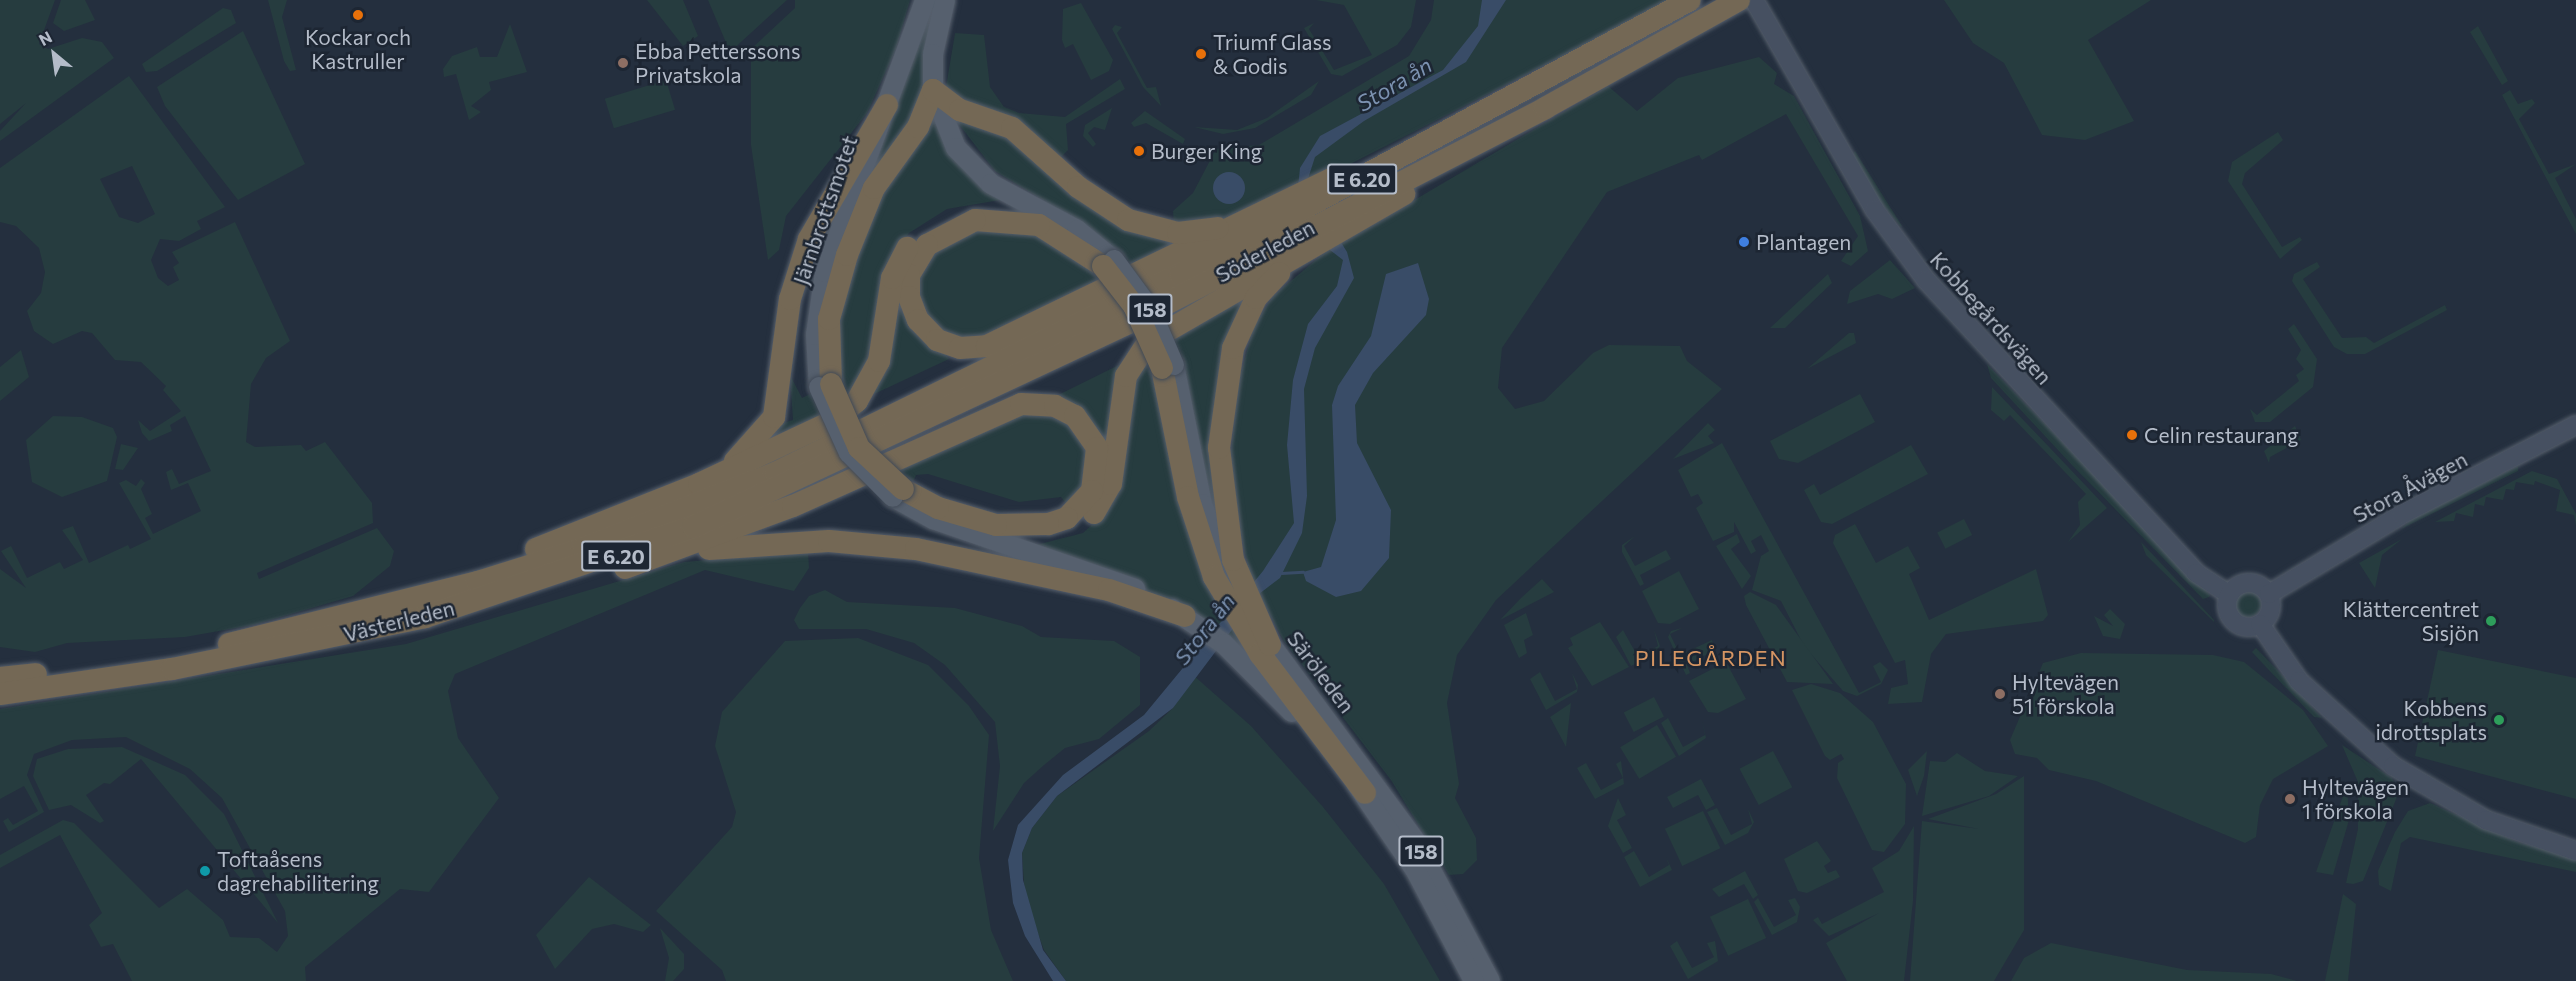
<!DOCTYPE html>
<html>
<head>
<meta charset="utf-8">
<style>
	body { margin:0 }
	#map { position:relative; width:2576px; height:981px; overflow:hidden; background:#242f3e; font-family:Commissioner,sans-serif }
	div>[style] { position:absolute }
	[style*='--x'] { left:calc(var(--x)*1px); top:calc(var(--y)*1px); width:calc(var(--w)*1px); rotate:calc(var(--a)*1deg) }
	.green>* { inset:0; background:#263c3f; transform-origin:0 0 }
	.round { border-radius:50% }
	.water>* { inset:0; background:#394c67 }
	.stream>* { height:3px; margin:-1.5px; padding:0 1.5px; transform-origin:1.5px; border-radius:1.5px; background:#394c67 }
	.roads { filter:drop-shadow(0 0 2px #565f6c) drop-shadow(0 0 2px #565f6c) }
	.secondary>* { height:18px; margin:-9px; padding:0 9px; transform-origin:9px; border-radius:9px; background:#465061 }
	.secondary>.ring { margin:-9px; padding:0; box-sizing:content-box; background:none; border:18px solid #465061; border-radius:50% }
	.primary>* { height:20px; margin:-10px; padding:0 10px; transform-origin:10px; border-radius:10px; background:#56606e }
	.highway>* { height:22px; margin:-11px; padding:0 11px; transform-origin:11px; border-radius:11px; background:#746855 }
	.bridges { filter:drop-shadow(0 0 2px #414a57) drop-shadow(0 0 2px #414a57) }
	.primary-bridge>* { height:20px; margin:-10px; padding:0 10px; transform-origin:10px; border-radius:10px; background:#56606e }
	.highway-bridge>* { height:22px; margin:-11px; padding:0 11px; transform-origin:11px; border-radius:11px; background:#746855 }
	.dots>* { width:16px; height:16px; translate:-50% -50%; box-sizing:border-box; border:3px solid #1d2633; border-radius:50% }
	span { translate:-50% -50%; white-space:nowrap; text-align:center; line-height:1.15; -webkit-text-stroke:5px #1d2633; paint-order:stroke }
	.shield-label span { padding:2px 4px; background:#1d2633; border:2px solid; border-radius:4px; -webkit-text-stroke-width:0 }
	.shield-label { font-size:20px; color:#b4bcc9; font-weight:700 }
	.poi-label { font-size:21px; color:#b4bcc9 }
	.left { translate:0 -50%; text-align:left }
	.right { translate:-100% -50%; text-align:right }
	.street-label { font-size:21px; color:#b4bcc9 }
	.water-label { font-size:22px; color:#7c92b1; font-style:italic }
	.neighbourhood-label { font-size:22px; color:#d59563; letter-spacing:1.5px }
	.north { position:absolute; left:24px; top:24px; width:60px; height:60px; -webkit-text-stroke:4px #1d2633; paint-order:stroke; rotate:331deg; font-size:16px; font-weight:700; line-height:24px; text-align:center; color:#b4bcc9 }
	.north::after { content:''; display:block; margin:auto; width:21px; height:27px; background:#b4bcc9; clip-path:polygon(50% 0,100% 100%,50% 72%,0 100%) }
</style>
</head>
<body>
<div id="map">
	<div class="green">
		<div style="clip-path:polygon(0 0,55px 0,39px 44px,48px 49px,82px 38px,102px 42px,114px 58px,0 141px,0 131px,26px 103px,0 124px)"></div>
		<div style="clip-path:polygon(61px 0,85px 0,95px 20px,64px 31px,53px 23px)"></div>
		<div style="clip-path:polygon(268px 0,287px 0,282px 17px,296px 70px,290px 71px,284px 61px)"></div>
		<div style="clip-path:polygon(647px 0,683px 0,698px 36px,683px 46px)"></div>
		<div style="clip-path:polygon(708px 0,787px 0,730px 52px)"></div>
		<div style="clip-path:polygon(795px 0,910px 0,896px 49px,867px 113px,786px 216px,779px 250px,768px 260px,751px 145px,751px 49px,795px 8px)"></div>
		<div style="clip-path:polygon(933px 0,938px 0,922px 91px,910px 124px,869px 178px)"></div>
		<div style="clip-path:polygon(1316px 0,1416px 0,1411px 27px,1397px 45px,1342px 76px,1331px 74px,1304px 28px,1314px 23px,1309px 29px,1334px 70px,1372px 55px,1344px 5px)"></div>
		<div style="clip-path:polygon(1434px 0,1672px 0,1317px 181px,1220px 222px,1174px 224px,1173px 211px,1193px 193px,1216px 149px,1259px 145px,1409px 56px,1431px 20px)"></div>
		<div style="clip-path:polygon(1944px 0,2151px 0,2088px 40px,2134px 121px,2085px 140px,2042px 135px,2004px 63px,1973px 43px)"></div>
		<div style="clip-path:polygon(1081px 3px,1113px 60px,1109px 71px,1091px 80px,1073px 44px,1065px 48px,1062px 40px,1063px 9px)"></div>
		<div style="clip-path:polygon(223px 8px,231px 10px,236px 23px,157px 71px,146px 72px,142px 64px)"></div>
		<div style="clip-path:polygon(510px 24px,527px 72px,489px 82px,491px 90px,471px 106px,481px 112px,469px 120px,456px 74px,444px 77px,443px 69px,452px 56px,477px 47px,480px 57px,497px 57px)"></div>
		<div style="clip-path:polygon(1115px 25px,1122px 27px,1117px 33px,1147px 88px,1156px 87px,1161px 106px,1143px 87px,1112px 29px)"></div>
		<div style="clip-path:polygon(2478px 26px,2508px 81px,2502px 85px,2470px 32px)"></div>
		<div style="clip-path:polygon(243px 31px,305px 164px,238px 200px,165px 106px,157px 87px)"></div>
		<div style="clip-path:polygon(955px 33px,984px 35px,990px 87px,1004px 107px,1019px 113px,1065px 117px,1120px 79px,1125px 89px,1066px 124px,1068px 150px,1057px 161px,946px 87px)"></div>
		<div style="clip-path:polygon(1759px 57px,1777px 73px,1774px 84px,1794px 96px,1860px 216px,1868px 251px,1851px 266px,1841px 261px,1858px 236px,1786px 114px,1702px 160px,1699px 155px,1607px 192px,1502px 348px,1498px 388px,1515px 409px,1544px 401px,1593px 353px,1609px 345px,1680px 346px,1687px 361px,1722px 389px,1496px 600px,1457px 655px,1447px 703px,1459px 784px,1455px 798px,1476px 838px,1477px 860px,1463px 874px,1449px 875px,1391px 780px,1284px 641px,1251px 580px,1235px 507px,1231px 452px,1239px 380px,1254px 326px,1273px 296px,1323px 254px,1608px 86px,1637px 111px,1678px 78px)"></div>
		<div style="clip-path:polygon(evenodd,129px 76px,225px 207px,197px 221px,201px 229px,179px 241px,160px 239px,151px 260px,158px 278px,168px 286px,179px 280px,173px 267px,179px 263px,172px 252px,235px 222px,290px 341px,266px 358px,251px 384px,246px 442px,255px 447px,301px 445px,306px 451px,325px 442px,372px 503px,373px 523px,257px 573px,259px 579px,377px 528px,394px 551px,390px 566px,353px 596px,253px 625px,185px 637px,67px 643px,35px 652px,0 647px,0 569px,26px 588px,1px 551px,11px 546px,27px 578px,60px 562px,64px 569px,83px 560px,62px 530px,73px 526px,89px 563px,128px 545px,130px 549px,151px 539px,119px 483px,126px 480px,136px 486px,141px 479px,145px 483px,141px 489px,152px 514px,145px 518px,153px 534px,201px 511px,188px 483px,171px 490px,166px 472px,172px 469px,179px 484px,211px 471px,185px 416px,170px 425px,172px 431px,149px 441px,142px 433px,138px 420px,150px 431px,181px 411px,163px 390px,166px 386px,141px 362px,115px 360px,92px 333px,82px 331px,53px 344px,34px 331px,27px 311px,41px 293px,45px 272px,39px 248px,16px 226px,0 222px,0 168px,129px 76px,132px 166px,155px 214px,138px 223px,119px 217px,100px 179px,132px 166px)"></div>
		<div style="left:666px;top:80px;width:31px;height:64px;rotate:73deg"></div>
		<div style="clip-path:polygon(1319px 81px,1311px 95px,1255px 128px,1223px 134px,1194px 127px,1237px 130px,1267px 118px)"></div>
		<div style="clip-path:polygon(2510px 90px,2518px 104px,2532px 99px,2535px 103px,2519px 119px,2549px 174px,2576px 164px,2555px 178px,2576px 219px,2576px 234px,2502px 95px)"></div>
		<div style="clip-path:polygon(1112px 108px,1105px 130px,1094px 127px,1088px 133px,1096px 144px,1093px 147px,1083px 136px,1085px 125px)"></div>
		<div style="clip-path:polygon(1145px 111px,1185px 139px,1183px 144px,1146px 123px,1134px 127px,1131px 123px)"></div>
		<div style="clip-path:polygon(931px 116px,951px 153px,1000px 200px,947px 209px,909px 233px,897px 249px,877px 343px,846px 400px,762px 452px,780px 424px,793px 420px,790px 375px,802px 398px,814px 392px,874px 207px)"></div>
		<div style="clip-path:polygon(955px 119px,1007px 133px,1087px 201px,1198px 240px,1135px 272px,1079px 222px,995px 171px)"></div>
		<div style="clip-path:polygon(2278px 132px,2283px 140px,2245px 173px,2242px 184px,2282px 247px,2300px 237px,2302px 240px,2280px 259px,2228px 181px,2232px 162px)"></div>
		<div style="clip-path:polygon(1855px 151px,1902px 226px,1901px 227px,1878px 199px,1852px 156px)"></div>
		<div style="clip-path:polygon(980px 227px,1033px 230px,1109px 283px,987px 342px,939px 333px,916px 295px,922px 261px)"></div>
		<div style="clip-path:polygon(1890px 260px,1915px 288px,1892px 299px,1878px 294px,1847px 304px,1850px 291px)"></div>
		<div style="clip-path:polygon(2317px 262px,2320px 267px,2303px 279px,2342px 338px,2366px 337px,2374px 343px,2445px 305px,2447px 310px,2365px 354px,2347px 354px,2334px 347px,2292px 281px,2294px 274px)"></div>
		<div style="clip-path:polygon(1828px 274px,1832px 283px,1785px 328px,1770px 328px)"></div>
		<div style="clip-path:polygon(898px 283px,949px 359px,872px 395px)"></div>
		<div style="clip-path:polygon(1256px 285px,1240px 314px,1222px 535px,1211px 512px,1172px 333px)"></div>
		<div style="clip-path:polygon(2294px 324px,2317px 359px,2313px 387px,2270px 422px,2255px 422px,2250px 409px,2257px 415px,2299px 381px,2296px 375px,2304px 369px,2296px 359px,2301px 350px,2288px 329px)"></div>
		<div style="clip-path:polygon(1849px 333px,1854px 333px,1856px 343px,1807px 369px)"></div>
		<div style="clip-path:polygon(1151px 348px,1265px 670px,1206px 620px,1090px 564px,1036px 545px,1083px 533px,1105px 513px,1125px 397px)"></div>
		<div style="clip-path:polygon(21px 350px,29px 377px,0 401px,0 367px)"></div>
		<div style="clip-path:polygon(1127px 361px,1105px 463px,1054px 397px)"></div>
		<div style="clip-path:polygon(1987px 364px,2210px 595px,2209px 597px,2203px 599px,2071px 464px,1991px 378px)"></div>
		<div style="clip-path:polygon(1992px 387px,2107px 508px,2068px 542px,2080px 525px,2078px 502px,2086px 494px,2010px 415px,2004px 421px,1991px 410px)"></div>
		<div style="clip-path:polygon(1860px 394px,1875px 422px,1798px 463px,1779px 459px,1770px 441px)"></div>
		<div style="clip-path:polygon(1046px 412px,1070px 422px,1089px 448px,1087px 487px,1066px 503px,1061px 497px,1019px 502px,928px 474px,916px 475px,912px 484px,890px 473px,1013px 415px)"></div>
		<div style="clip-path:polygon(53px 416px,82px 417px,113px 428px,117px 437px,107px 481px,62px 497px,32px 482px,26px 440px)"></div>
		<div style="clip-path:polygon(1708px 423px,1715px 430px,1708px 436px,1714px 443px,1673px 459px)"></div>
		<div style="clip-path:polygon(2295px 426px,2301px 440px,2270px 457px,2269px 463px,2264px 451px)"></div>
		<div style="clip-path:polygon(1722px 443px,1859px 693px,1881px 682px,1873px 666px,1880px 662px,1888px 670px,1881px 684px,1857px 696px,1843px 691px,1804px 646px,1781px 601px,1752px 590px,1761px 556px,1769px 551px,1761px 535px,1751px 541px,1756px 551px,1751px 554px,1734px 522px,1734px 532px,1713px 541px,1696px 508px,1703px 503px,1698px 494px,1691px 497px,1678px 470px)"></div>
		<div style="clip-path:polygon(121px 444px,138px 448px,123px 470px,115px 469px)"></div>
		<div style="clip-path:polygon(1911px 445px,1928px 474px,1832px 524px,1821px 522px,1804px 490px,1814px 484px,1820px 495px)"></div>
		<div style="clip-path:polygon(2518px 466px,2518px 471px,2401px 529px,2412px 519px)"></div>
		<div style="clip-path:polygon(2532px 471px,2557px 479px,2576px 514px,2576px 526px,2574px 515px,2556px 511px,2560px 490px,2535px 481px,2534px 485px,2516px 482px,2514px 490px,2506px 489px,2503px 500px,2486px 497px,2484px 506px,2475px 504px,2473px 517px,2456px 513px,2454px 521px,2435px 522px)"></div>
		<div style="left:1964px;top:519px;width:18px;height:30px;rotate:63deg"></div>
		<div style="clip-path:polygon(1855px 524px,1876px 563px,1908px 546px,1920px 568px,1909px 574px,1929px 620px,2036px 569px,2048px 615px,2043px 621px,1946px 634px,1931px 654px,1922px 702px,1888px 704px,1891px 688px,1908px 684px,1905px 660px,1895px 663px,1833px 543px,1835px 535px)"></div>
		<div style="clip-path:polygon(1737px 534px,1740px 542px,1731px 549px,1751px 576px,1742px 589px,1716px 546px)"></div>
		<div style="clip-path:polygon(1635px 536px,1624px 546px,1635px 566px,1666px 550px,1671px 559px,1640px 575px,1644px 584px,1640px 586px,1622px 552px,1622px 545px)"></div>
		<div style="clip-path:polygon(2402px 539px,2382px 555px,2375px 588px,2359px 563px)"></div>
		<div style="clip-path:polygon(2141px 542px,2214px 620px,2214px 622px,2146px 555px)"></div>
		<div style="clip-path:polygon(808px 552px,809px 568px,794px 591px,705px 570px,455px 674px,448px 691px,458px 738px,499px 798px,429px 892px,400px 889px,305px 967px,306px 981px,132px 981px,113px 944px,101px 947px,89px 925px,102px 913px,60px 835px,0 868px,0 855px,63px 820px,74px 823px,159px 908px,187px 889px,223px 920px,230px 937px,259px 938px,277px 952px,288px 936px,285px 911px,222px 798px,190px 769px,126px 737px,72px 740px,34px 754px,27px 775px,44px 812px,9px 832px,3px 821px,8px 818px,13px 825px,38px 811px,24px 786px,0 799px,0 709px,406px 644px,684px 562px)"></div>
		<div style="clip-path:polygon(1679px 571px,1699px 609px,1670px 624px,1658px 623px,1642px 591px)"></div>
		<div style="clip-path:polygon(1542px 579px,1554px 592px,1500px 620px,1521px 598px)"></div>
		<div style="clip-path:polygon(825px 590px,847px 602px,955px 608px,1022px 626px,1041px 637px,1114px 641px,1140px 657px,1140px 705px,1099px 739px,1065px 748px,1044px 765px,1024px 783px,993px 831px,1000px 766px,995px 722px,945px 665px,914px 643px,866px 629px,799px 629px,794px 620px,800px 608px,809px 596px)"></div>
		<div class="round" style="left:2235px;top:591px;width:26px;height:26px"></div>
		<div style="clip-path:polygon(1750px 592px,1776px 605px,1833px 684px,1787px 682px,1746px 605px,1744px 596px)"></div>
		<div style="clip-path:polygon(2110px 609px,2125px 624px,2120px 639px,2103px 636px,2094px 616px,2113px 626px,2104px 615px)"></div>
		<div style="clip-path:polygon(1526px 613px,1533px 635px,1524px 640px,1527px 653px,1519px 658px,1504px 625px)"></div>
		<div style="clip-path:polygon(1600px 622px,1629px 667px,1592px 686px,1568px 648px,1573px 645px,1570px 638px)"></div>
		<div style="clip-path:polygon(1682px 628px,1670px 634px,1680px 655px,1712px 640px,1715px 650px,1687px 665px,1690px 673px,1686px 675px,1668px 637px,1671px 631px)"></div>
		<div style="clip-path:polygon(1623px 630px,1638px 657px,1658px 646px,1654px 630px,1660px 646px,1652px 656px,1631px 666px,1616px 637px)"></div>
		<div style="clip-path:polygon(858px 638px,928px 665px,969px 706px,989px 735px,979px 858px,991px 930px,1013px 981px,726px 981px,722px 970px,656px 911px,732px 827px,736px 812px,715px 746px,722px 712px,785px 641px)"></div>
		<div style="clip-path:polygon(2256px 648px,2290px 683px,2322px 718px,2314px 717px,2266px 667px,2252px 652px)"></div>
		<div style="clip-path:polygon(2438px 650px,2576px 678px,2576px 799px,2415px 756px)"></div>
		<div style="clip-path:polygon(2081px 653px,2213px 655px,2244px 662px,2303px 710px,2328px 746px,2273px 779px,2260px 805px,2256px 837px,2245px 843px,2096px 781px,2049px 770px,2037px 758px,2015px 754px,2010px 740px,2043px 663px)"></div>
		<div style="clip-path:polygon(1726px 662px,1746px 699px,1718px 713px,1708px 712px,1689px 681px)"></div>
		<div style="clip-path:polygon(1540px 672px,1555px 701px,1577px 689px,1572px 673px,1578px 685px,1577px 692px,1546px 710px,1530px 679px)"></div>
		<div style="clip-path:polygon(1193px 675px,1251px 726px,1323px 807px,1384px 884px,1440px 981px,1066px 981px,1044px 950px,1025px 898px,1022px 853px,1032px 828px,1057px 796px,1149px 731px,1173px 708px)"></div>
		<div style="clip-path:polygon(1811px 684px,1840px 693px,1873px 722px,1906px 784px,1905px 824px,1884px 852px,1872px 850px,1837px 778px,1838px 763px,1844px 759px,1841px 754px,1830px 760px,1825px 756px,1792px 690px)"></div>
		<div style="left:1654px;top:697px;width:22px;height:34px;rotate:63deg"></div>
		<div style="clip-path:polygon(1571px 703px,1566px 747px,1550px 717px)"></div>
		<div style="clip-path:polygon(1668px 718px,1683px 747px,1705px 735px,1702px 719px,1706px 738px,1679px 756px,1661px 723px)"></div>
		<div style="left:1657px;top:725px;width:37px;height:43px;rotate:59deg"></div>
		<div style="clip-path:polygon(2342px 745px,2392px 778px,2399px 792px,2363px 881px,2353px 884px,2346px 883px,2358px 829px,2358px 782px)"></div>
		<div style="clip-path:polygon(122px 747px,185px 775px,224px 814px,278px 923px,141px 759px,110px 784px,104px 783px,86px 795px,104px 821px,100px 823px,71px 805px,49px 810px,33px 776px,37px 759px,68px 749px)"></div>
		<div style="left:1773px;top:751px;width:41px;height:38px;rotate:62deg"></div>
		<div style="clip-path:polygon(1927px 751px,1924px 776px,1917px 796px,1908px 770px)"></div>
		<div style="clip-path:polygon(1957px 753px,1985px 771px,2018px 776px,1989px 796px,1922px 816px,1930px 761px,1945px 762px)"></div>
		<div style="clip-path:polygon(1621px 761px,1624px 784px,1595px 799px,1577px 768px,1586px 763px,1601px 790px,1623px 778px,1616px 764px)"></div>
		<div style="clip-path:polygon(2024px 776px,2024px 930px,1994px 981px,1910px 981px,1922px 821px,1979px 829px,1928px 819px,1996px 794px)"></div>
		<div style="clip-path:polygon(1701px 779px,1715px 805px,1706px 810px,1698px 795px,1673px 808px,1667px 797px)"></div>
		<div style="clip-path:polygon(2347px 785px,2349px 820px,2333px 875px,2316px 872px)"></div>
		<div style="clip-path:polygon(1618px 798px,1626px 815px,1617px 820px,1632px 848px,1623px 853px,1608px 826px)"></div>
		<div style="clip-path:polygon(2430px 803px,2517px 842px,2576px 858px,2576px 872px,2410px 837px,2401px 843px,2391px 891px,2379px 885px,2378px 871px,2395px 832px,2408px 811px)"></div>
		<div style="clip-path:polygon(1717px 808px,1731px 835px,1752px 824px,1748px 809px,1754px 822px,1748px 833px,1725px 845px,1707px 812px)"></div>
		<div style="left:1703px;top:811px;width:41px;height:42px;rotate:65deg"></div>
		<div style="clip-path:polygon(1914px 826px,1913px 901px,1904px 981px,1847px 981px,1826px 943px,1879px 913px,1829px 936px,1813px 920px,1818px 917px,1822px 924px,1884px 892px,1872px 868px,1899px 851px)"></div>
		<div style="clip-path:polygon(1817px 841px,1831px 861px,1824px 866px,1828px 873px,1836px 870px,1840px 877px,1807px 893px,1798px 891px,1784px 859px)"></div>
		<div style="clip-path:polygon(1634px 851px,1649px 877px,1669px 865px,1666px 857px,1672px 870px,1640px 887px,1624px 857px)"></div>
		<div style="clip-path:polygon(1745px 871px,1758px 895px,1753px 899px,1744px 884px,1719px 897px,1712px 889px)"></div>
		<div style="clip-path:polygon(589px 877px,651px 925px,643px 932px,614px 924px,592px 929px,555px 969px,536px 935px)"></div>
		<div style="clip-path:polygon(2343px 894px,2356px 904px,2348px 981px,2325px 981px)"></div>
		<div style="clip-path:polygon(1758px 898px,1774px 927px,1796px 915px,1788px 900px,1795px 898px,1800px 907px,1797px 922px,1772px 935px,1754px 902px)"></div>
		<div style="left:1748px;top:899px;width:43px;height:42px;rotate:65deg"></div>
		<div style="clip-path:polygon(660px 928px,684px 954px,684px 969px,673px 981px,665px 981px,669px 958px)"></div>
		<div style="clip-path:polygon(1677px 941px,1692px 968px,1714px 957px,1707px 943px,1715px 941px,1718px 961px,1688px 979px,1670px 946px)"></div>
		<div style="clip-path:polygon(2051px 943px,2187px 970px,2271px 974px,2297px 981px,2011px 981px,2024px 958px)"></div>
	</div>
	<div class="water">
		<div style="clip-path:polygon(1482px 0,1506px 0,1466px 62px,1364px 121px,1315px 157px,1306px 185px,1347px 252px,1354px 278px,1315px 348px,1304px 389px,1307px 496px,1302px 533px,1280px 578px,1259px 594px,1173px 708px,1057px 796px,1032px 828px,1022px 853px,1023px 880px,1043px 950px,1066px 981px,1053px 981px,1025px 936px,1013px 903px,1008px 860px,1018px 825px,1063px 775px,1144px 715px,1263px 571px,1294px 523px,1287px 445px,1293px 380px,1308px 324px,1337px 286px,1343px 260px,1330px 250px,1298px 188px,1300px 168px,1320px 136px,1443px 70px,1478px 26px)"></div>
		<div class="round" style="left:1213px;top:172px;width:32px;height:32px"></div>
		<div style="clip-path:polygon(1418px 263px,1429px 299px,1426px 315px,1373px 373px,1355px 405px,1357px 443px,1391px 510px,1389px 558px,1361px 591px,1336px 597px,1306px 581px,1303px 572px,1321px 567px,1336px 520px,1332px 405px,1338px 386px,1371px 336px,1386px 274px)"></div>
	</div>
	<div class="stream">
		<div style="--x:1281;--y:573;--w:22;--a:-3"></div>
	</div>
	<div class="roads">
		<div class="secondary">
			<div style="--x:1754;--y:0;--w:241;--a:60.1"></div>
			<div style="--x:1874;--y:209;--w:88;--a:53.8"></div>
			<div style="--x:1926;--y:280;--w:398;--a:47.3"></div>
			<div style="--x:2196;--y:573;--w:40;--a:32.9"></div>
			<div class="ring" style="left:2227px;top:583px;width:26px;height:26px"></div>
			<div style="--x:2269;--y:594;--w:154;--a:-30.9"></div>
			<div style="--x:2401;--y:515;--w:197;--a:-27.2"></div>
			<div style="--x:2260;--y:624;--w:69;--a:55.6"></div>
			<div style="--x:2299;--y:681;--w:127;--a:42.1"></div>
			<div style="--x:2393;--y:766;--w:108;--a:30.1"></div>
			<div style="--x:2486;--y:820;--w:95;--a:19"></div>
		</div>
		<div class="primary">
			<div style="--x:945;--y:0;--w:55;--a:102.5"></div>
			<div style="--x:933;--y:54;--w:36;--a:90"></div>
			<div style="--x:933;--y:90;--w:62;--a:68.4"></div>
			<div style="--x:956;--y:148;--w:50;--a:45.8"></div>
			<div style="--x:991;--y:184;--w:98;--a:28.1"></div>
			<div style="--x:1077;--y:230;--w:48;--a:39"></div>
			<div style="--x:1174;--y:365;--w:142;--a:78.6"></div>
			<div style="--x:1202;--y:504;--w:84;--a:69"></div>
			<div style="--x:819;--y:387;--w:52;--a:-93.3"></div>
			<div style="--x:816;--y:335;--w:64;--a:-81.9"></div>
			<div style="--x:825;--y:272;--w:290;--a:-69.8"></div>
			<div style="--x:893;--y:497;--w:46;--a:28.8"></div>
			<div style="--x:933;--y:519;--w:214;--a:19.1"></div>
			<div style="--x:1172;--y:609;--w:63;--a:33.9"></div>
			<div style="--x:1224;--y:644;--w:96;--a:45"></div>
			<div style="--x:1262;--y:633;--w:260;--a:53.6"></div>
			<div style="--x:1416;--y:842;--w:157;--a:62"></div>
			<div style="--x:1356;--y:783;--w:107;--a:55.7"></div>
			<div style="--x:1416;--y:871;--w:124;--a:62.2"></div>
		</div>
		<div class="highway">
			<div style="--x:1103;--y:266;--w:76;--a:-147.4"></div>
			<div style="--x:1039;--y:225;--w:64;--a:-175.5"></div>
			<div style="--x:975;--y:220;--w:54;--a:152.5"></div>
			<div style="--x:927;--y:245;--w:35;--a:121"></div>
			<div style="--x:909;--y:275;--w:22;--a:90"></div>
			<div style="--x:909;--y:297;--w:25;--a:69"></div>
			<div style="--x:918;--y:320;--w:28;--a:46"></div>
			<div style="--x:937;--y:340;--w:24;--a:19"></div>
			<div style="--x:960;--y:348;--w:27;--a:-4"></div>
			<div style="--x:987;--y:346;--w:385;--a:-25.9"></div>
			<div style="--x:1162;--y:368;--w:132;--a:78.6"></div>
			<div style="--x:1188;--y:497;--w:84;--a:72"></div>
			<div style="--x:1214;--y:577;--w:90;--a:59.1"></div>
			<div style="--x:1260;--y:654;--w:174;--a:52.9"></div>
			<div style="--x:831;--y:384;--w:65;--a:-91.8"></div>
			<div style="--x:829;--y:319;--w:66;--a:-74.3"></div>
			<div style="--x:847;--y:255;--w:72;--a:-68.1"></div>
			<div style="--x:874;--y:188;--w:75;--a:-54.2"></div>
			<div style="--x:918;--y:127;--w:40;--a:-68"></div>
			<div style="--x:933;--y:90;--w:34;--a:37"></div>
			<div style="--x:960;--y:110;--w:55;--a:19.1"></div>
			<div style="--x:1012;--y:128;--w:89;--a:41.8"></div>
			<div style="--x:1078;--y:187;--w:60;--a:33.4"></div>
			<div style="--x:1128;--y:220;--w:52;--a:14.6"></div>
			<div style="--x:1178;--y:233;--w:40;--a:-7.1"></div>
			<div style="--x:735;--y:461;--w:59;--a:-48.4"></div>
			<div style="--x:774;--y:417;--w:119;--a:-82.3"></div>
			<div style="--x:790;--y:299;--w:63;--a:-72.4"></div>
			<div style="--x:809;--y:239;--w:155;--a:-59.8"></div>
			<div style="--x:1094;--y:513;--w:34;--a:-60"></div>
			<div style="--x:1111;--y:484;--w:109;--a:-82.1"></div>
			<div style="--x:1126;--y:376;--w:40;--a:-57.1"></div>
			<div style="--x:1148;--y:342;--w:296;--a:-30"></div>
			<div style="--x:536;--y:549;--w:175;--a:-21.7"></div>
			<div style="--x:699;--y:484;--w:150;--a:-25.2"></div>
			<div style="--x:835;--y:420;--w:29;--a:-41"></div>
			<div style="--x:857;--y:401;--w:46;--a:-61.2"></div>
			<div style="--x:879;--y:361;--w:84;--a:-81.1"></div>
			<div style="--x:892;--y:278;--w:34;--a:-63"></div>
			<div style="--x:709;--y:549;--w:120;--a:-3.8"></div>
			<div style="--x:829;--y:541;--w:87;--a:5.3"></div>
			<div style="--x:916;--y:549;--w:197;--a:12"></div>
			<div style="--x:1109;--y:590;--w:80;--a:18.9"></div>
			<div style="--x:625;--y:568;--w:179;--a:-20.3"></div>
			<div style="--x:793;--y:506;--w:250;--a:-24.1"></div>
			<div style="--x:1021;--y:404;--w:34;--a:3"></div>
			<div style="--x:1055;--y:406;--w:22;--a:27"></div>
			<div style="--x:1075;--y:416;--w:39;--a:55"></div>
			<div style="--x:1097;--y:448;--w:43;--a:96.6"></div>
			<div style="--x:1092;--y:491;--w:37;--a:133"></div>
			<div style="--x:1067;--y:518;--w:20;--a:162"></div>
			<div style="--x:1048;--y:524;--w:52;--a:178.9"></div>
			<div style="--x:996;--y:525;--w:60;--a:-163.7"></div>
			<div style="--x:938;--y:508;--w:40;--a:-152"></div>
			<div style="--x:229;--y:644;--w:257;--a:-14"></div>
			<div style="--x:478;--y:582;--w:110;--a:-17.4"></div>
			<div style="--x:583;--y:549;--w:206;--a:-21.6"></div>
			<div style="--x:775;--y:473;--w:451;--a:-26.1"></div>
			<div style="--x:1180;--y:275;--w:579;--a:-28.33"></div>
			<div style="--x:1270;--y:645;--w:93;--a:-113.5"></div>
			<div style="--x:1233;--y:560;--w:113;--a:-97.1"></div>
			<div style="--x:1219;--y:448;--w:101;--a:-82"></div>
			<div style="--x:1233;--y:348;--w:55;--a:-65.3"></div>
			<div style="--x:1256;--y:298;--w:34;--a:-47"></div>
			<div style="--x:0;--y:678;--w:36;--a:-6"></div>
			<div style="--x:0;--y:694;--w:174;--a:-8.3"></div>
			<div style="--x:172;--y:669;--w:258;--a:-11.6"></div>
			<div style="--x:425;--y:617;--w:283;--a:-18.6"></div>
			<div style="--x:693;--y:527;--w:484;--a:-25.1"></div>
			<div style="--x:1131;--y:322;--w:466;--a:-27.3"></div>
			<div style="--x:1545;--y:108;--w:222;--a:-29.1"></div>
		</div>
	</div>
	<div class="bridges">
		<div class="primary-bridge">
			<div style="--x:1114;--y:260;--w:61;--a:53.7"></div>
			<div style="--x:1150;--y:309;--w:61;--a:66.8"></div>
			<div style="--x:819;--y:387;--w:72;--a:65.6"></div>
			<div style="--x:849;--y:453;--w:62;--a:45"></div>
		</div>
		<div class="highway-bridge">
			<div style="--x:1103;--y:266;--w:51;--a:52.2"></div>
			<div style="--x:1134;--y:306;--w:68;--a:65.7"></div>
			<div style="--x:831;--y:384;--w:70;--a:66.4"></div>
			<div style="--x:859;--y:448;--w:60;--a:43"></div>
		</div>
	</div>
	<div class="dots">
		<div style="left:358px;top:15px;background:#e8710a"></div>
		<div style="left:1201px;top:54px;background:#e8710a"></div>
		<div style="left:623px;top:63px;background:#8d6e63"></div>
		<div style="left:1139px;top:151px;background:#e8710a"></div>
		<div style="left:1744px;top:242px;background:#3f7fe0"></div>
		<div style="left:2132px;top:435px;background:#e8710a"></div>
		<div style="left:2491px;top:621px;background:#2e9e5b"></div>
		<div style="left:2000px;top:694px;background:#8d6e63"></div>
		<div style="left:2499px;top:720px;background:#2e9e5b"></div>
		<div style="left:2290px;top:799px;background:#8d6e63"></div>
		<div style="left:205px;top:871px;background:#0f9aa8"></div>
	</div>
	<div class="shield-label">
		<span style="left:1362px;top:179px">E 6.20</span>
		<span style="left:1150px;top:309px">158</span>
		<span style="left:616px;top:556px">E 6.20</span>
		<span style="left:1421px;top:851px">158</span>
	</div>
	<div class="poi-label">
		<span style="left:358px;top:49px">Kockar och<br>Kastruller</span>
		<span class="left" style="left:1213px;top:54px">Triumf Glass<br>&amp; Godis</span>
		<span class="left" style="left:635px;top:63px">Ebba Petterssons<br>Privatskola</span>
		<span class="left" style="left:1151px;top:151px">Burger King</span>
		<span class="left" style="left:1756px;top:242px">Plantagen</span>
		<span class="left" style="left:2144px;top:435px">Celin restaurang</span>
		<span class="right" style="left:2479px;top:621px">Klättercentret<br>Sisjön</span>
		<span class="left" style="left:2012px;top:694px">Hyltevägen<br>51 förskola</span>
		<span class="right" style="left:2487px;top:720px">Kobbens<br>idrottsplats</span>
		<span class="left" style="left:2302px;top:799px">Hyltevägen<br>1 förskola</span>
		<span class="left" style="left:217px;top:871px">Toftaåsens<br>dagrehabilitering</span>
	</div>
	<div class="street-label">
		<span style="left:825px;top:210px;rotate:-71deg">Järnbrottsmotet</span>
		<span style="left:1265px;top:251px;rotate:-28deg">Söderleden</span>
		<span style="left:1991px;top:318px;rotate:48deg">Kobbegårdsvägen</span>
		<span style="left:2410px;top:487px;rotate:-28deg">Stora Åvägen</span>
		<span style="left:399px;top:621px;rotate:-14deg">Västerleden</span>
		<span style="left:1321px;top:672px;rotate:53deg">Säröleden</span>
	</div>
	<div class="water-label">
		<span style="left:1394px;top:84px;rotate:-31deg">Stora ån</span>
		<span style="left:1204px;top:629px;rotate:-52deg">Stora ån</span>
	</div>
	<div class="neighbourhood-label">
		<span style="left:1711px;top:658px">PILEGÅRDEN</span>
	</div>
	<div class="north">N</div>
</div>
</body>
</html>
